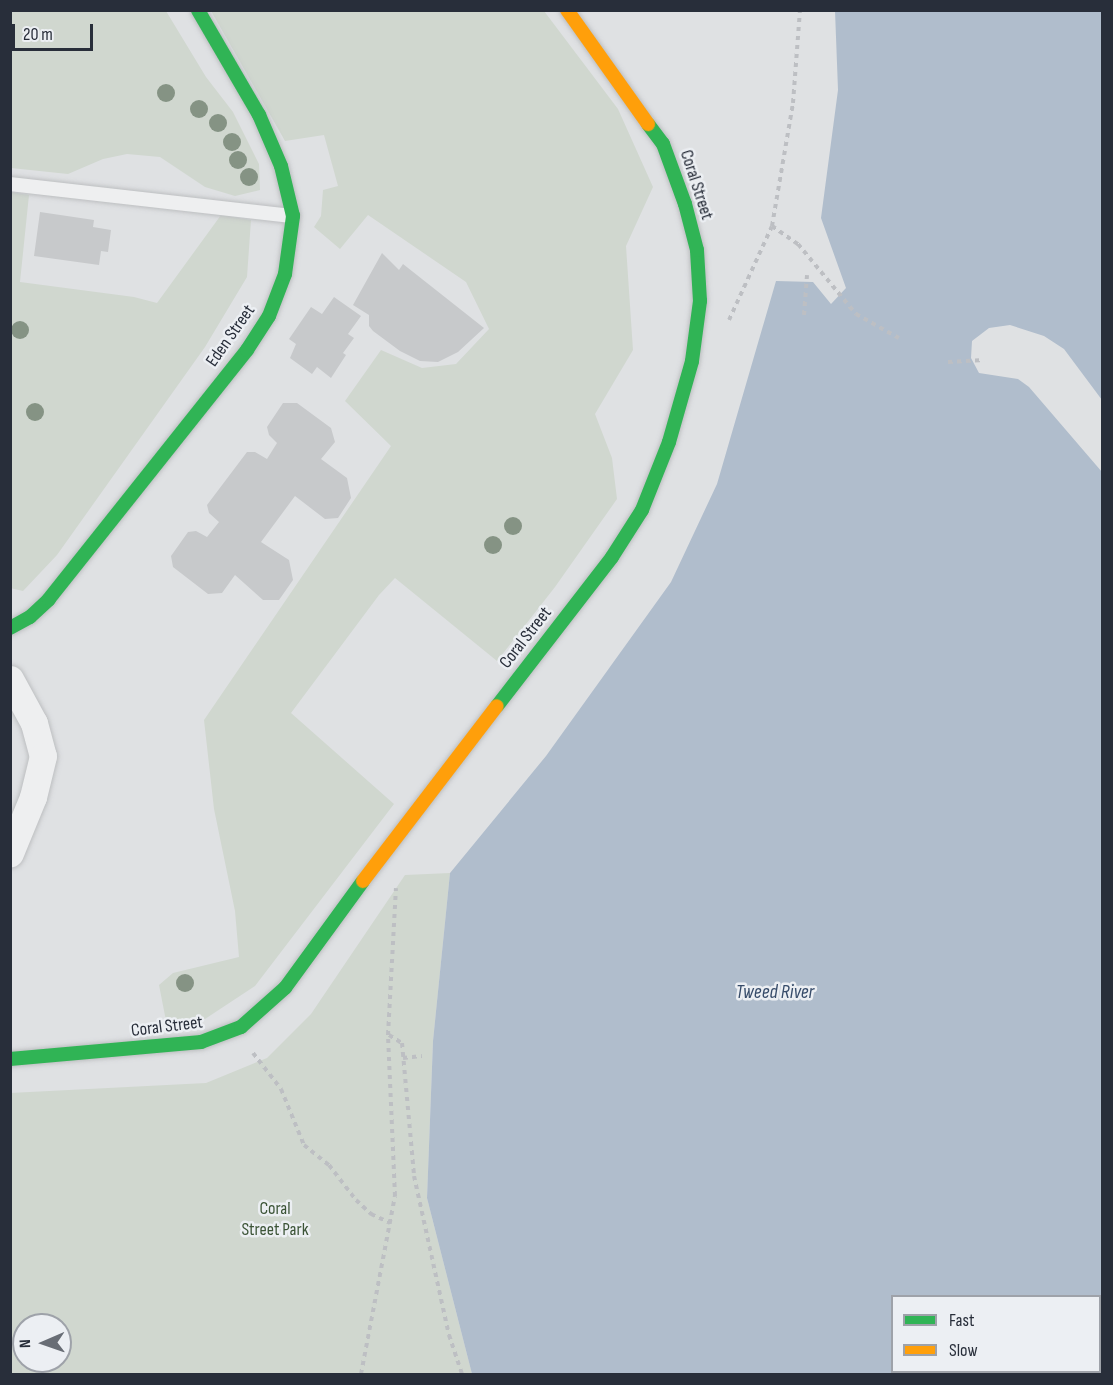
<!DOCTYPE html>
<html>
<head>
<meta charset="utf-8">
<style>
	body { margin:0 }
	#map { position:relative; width:1113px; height:1385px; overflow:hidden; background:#dfe1e3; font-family:"Sofia Sans Condensed",sans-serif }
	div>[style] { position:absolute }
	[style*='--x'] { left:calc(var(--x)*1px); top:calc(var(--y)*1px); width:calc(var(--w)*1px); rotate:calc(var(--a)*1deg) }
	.green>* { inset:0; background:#d0d7cf }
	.water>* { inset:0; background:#b0bdcc }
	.pier>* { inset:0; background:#dfe1e3 }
	.building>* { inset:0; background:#c7c9cb }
	.path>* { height:4px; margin-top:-2px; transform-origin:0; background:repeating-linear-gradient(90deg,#bdbfc3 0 4.5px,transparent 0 9px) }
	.roads { filter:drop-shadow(0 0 2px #bdbfc1) drop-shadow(0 0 2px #bdbfc1) }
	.lane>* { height:14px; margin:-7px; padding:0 7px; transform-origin:7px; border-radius:7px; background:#eeeff0 }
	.street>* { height:27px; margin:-13.5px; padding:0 13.5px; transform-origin:13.5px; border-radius:13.5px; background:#eeeff0 }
	.fast>* { height:14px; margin:-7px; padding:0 7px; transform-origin:7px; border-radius:7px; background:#30b455 }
	.slow>* { height:14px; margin:-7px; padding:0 7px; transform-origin:7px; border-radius:7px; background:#ff9f0a }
	.trees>* { width:18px; height:18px; margin:-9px; border-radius:50%; background:#859384 }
	span { translate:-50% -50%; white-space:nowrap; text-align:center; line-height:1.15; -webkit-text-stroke:5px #eceff3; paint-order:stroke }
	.street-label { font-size:18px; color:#282e3a }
	.park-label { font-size:18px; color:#3c5437 }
	.water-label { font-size:20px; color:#374c6a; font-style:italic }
	.frame { position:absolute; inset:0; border:12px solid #282e3a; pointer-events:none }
	.legend { position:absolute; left:891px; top:1295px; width:210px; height:78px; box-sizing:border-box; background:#eceff3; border:2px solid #9ea2a9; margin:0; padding:8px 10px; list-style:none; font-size:18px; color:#282e3a }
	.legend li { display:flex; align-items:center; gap:12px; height:30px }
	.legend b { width:30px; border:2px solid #9ea2a9 }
	.north { position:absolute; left:12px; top:1313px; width:60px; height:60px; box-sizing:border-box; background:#eceff3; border:2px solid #9ea2a9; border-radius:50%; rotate:268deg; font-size:16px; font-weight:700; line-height:24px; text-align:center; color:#282e3a }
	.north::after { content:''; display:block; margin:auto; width:21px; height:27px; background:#686d75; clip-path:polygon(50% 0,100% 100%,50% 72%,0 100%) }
	.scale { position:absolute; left:12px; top:24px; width:81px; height:27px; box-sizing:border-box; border:3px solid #282e3a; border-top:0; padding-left:8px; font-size:18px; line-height:21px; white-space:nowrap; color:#282e3a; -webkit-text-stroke:4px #eceff3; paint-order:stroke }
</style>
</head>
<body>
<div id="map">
	<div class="green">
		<div style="clip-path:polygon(10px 11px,166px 11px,206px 77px,233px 112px,259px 164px,260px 190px,235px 196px,205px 187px,160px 157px,127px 154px,103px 159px,68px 174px,11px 168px)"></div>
		<div style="clip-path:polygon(211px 11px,544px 11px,618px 109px,653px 187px,626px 246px,633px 350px,595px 414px,612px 458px,617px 499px,555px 587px,497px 661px,395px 578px,379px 595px,291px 713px,394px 804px,255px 986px,205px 1019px,167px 1026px,159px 985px,173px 973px,239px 957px,235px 911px,214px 809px,204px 720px,391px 446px,345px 401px,381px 350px,422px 368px,456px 364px,489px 329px,466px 282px,368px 215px,340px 249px,314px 227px,321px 216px,323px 190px,338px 186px,324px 135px,285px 141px)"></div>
		<div style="clip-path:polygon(11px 192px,29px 195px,20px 282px,134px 297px,157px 303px,221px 215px,251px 220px,247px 277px,205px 347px,57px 555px,23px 591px,10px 588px)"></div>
		<div style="clip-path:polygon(evenodd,450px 873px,433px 1041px,427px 1198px,472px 1374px,11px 1374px,10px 1093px,206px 1083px,267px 1058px,311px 1014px,405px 875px,450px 873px,24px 1325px,60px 1325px,60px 1361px,24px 1361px,24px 1325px)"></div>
	</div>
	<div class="water">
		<div style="clip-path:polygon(evenodd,835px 11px,1102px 11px,1102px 1374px,472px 1374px,427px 1198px,433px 1041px,450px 873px,546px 756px,671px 582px,717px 484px,776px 281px,813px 282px,831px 304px,846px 288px,821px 218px,838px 90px,835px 11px,892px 1296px,1100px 1296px,1100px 1372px,892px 1372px,892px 1296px)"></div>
	</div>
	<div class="pier">
		<div style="clip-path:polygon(1010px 325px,1044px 336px,1064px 349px,1102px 400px,1102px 472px,1029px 387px,1018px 379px,979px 373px,971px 358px,972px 341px,989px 328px)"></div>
	</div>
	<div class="building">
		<div style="clip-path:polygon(40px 212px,94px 220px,93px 227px,111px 230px,108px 252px,101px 251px,99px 265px,34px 256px)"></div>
		<div style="clip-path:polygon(382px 253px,399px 270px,403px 264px,484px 328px,458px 352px,438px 362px,420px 361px,400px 351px,373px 331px,369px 326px,369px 315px,353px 305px)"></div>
		<div style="clip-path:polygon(334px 297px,361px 316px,348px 334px,354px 338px,343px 353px,346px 355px,331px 378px,317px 367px,312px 374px,290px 358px,296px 344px,289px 339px,311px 307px,322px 314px)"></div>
		<div style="clip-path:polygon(283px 403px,297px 403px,331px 428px,335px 442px,321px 459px,347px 478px,351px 498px,338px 518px,325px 519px,295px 496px,261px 542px,289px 560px,293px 580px,279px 600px,263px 600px,235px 575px,222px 593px,208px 594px,173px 567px,171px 556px,188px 532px,196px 531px,207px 537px,219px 522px,209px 513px,207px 505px,247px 452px,255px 452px,267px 459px,277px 443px,269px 435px,267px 427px)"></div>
	</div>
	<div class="path">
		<div style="--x:772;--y:226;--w:32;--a:35"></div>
		<div style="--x:798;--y:244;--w:91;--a:50.4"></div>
		<div style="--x:856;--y:314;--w:49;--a:29.2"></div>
		<div style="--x:804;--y:315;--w:40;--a:-85.7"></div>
		<div style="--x:729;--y:320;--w:103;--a:-65.4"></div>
		<div style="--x:772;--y:226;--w:125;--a:-80.3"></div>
		<div style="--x:793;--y:103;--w:93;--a:-85.7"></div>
		<div style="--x:948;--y:362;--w:36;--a:-3"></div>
		<div style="--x:389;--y:1035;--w:15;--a:32"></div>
		<div style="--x:402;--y:1043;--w:134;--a:84.8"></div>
		<div style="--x:414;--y:1176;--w:163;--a:77.6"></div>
		<div style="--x:449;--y:1335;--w:41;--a:71.6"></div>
		<div style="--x:253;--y:1053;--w:46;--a:52.1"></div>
		<div style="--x:281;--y:1089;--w:61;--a:67.7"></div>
		<div style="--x:304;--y:1145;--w:32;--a:39"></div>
		<div style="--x:329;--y:1165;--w:44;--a:52.4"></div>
		<div style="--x:356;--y:1200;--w:21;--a:43"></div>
		<div style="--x:371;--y:1214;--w:21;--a:25"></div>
		<div style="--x:403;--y:1058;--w:19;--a:-6"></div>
		<div style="--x:361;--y:1374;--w:181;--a:-79.2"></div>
		<div style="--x:395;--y:1196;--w:161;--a:-92.5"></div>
		<div style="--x:388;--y:1035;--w:147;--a:-86.9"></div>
	</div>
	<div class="roads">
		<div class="lane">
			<div style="--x:10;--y:184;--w:283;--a:6.5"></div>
		</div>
		<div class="street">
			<div style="--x:10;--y:679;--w:50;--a:61.4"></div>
			<div style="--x:34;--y:723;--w:34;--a:75"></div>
			<div style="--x:43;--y:756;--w:42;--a:103.7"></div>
			<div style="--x:33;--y:797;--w:61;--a:112.3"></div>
		</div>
		<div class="fast">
			<div style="--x:10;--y:628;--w:23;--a:-29"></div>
			<div style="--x:30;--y:617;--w:26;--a:-43"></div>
			<div style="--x:49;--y:599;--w:318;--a:-51.5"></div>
			<div style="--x:247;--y:350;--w:40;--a:-57.1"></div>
			<div style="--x:269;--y:316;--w:45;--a:-69.1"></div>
			<div style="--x:285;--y:274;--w:59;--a:-82.1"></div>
			<div style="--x:293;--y:216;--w:51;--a:-103.5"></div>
			<div style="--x:281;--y:166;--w:56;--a:-113.3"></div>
			<div style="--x:259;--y:115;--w:121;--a:-120.2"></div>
			<div style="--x:497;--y:706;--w:188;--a:-52.3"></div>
			<div style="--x:612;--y:557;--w:56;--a:-57.4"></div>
			<div style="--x:642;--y:510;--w:73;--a:-68.3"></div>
			<div style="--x:669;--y:442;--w:84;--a:-74.1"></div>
			<div style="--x:692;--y:361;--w:61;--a:-82.4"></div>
			<div style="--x:700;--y:301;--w:51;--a:-93.4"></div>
			<div style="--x:697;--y:250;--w:48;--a:-104.6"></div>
			<div style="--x:685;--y:204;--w:64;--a:-110.1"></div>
			<div style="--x:663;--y:144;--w:25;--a:-127"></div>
			<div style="--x:10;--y:1059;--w:192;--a:-5.1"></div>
			<div style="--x:201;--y:1042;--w:43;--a:-20.6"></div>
			<div style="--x:241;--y:1027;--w:59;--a:-41.6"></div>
			<div style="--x:285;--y:988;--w:132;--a:-53.9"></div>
		</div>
		<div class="slow">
			<div style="--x:567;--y:10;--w:140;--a:54.6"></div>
			<div style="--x:363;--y:881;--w:220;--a:-52.6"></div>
		</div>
	</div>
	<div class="trees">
		<div style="left:166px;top:93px"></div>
		<div style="left:199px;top:109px"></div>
		<div style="left:218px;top:123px"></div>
		<div style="left:232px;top:142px"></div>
		<div style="left:238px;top:160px"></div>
		<div style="left:249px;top:177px"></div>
		<div style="left:20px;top:330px"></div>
		<div style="left:35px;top:412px"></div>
		<div style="left:513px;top:526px"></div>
		<div style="left:493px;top:545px"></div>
		<div style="left:185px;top:983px"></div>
	</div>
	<div class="street-label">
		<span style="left:696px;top:185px;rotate:72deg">Coral Street</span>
		<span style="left:231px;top:336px;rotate:-55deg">Eden Street</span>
		<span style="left:526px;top:638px;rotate:-52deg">Coral Street</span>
		<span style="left:167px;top:1027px;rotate:-7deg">Coral Street</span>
	</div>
	<div class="park-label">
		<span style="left:275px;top:1220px">Coral<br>Street Park</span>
	</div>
	<div class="water-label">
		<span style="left:775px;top:992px">Tweed River</span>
	</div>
	<div class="frame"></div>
	<ul class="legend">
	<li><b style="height:8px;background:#30b455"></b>Fast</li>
	<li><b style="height:8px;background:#ff9f0a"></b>Slow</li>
	</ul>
	<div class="north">N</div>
	<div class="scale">20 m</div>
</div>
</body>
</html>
